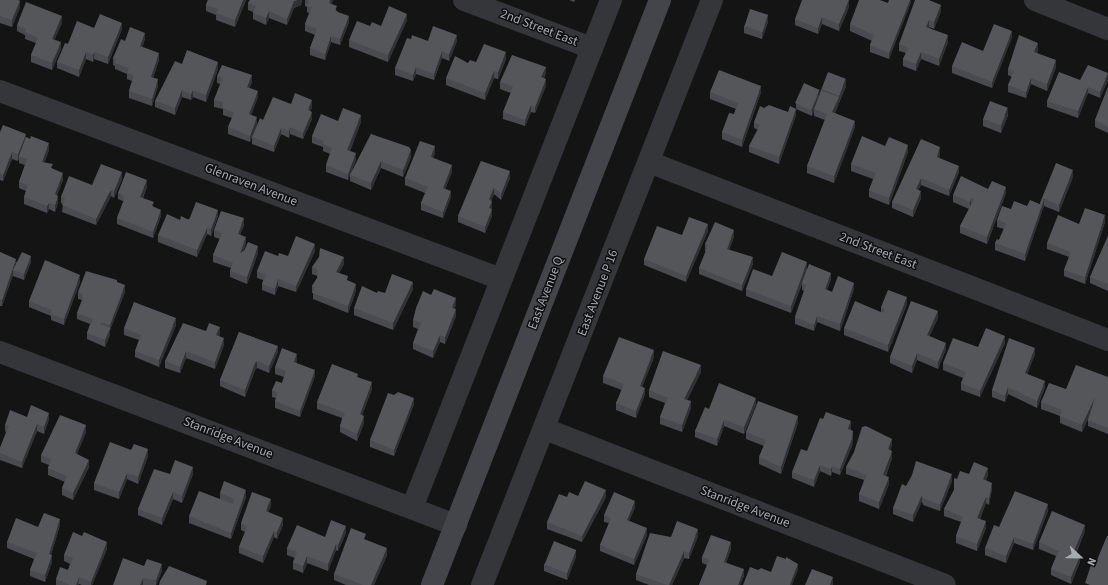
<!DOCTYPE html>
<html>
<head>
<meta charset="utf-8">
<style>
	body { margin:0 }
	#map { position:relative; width:1108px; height:585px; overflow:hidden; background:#141415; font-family:"Source Sans 3",sans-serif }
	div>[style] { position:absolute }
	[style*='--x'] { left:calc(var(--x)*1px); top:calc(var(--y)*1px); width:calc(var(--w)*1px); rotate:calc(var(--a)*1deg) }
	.street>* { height:22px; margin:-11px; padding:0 11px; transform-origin:11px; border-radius:11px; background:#35363a }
	.secondary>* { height:22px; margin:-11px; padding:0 11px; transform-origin:11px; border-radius:11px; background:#43454a }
	.wall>* { inset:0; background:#4a4b50 }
	.shaded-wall>* { inset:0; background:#303134 }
	.building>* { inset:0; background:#54565a; transform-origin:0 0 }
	span { translate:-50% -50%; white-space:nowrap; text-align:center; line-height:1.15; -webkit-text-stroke:3px #0f0f10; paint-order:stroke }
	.street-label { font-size:13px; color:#a7acb4 }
	.north { position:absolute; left:1060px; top:537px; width:40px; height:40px; -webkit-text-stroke:3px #0f0f10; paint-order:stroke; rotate:112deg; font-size:11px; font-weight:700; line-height:16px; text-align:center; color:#a7acb4 }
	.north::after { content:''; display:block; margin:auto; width:14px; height:18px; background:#a7acb4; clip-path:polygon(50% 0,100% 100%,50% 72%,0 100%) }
</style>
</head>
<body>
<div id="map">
	<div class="street">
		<div style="--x:464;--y:0;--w:137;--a:20.6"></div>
		<div style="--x:1035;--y:0;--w:79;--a:21.7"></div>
		<div style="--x:0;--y:91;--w:535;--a:20.57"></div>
		<div style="--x:649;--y:162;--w:492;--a:21.2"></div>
		<div style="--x:0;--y:352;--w:488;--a:20.8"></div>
		<div style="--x:545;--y:429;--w:429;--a:21.3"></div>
		<div style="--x:412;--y:508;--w:546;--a:-68.61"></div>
		<div style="--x:482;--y:585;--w:629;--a:-68.54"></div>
	</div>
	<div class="secondary">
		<div style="--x:432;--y:585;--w:628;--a:-68.71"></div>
	</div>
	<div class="wall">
		<div style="clip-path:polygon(0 0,20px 0,20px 7px,12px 27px,0 23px)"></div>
		<div style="clip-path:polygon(208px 0,246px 0,235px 27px,216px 20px,216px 15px,206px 11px,206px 5px)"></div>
		<div style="clip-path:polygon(250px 0,302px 0,301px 5px,294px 8px,287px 25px,269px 18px,266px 25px,253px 19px,253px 12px,248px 10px,248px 3px)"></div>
		<div style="clip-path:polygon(305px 0,333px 0,331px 4px,337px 11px,349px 22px,340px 45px,331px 42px,325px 60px,310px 55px,310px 48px,315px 35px,305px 31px,305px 24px,309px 13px,307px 12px,307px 7px,305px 6px)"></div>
		<div style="clip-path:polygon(569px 0,575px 0,574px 2px)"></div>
		<div style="clip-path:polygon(911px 0,911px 2px,889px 59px,870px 52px,870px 45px,872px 41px,850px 31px,850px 24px)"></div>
		<div style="clip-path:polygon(849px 7px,839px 31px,822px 24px,818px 34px,795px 25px,795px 19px)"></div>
		<div style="clip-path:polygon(941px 11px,934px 29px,929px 27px,929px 28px,948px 42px,939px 66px,921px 59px,916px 71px,903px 66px,903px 59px,906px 53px,899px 51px,899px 44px)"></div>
		<div style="clip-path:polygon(407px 20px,388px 62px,349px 47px,349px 40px,370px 26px,381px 26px)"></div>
		<div style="clip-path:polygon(768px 22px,762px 39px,744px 33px,744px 26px)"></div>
		<div style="clip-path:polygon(62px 23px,54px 40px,61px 49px,52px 70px,31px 62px,31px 55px,36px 43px,25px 39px,25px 35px,17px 31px,17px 25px)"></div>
		<div style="clip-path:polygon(94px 28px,122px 29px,108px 64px,94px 59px,93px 62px,86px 59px,79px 77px,57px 68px,57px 62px,68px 44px)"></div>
		<div style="clip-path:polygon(1012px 37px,992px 88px,952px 73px,952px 66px)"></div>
		<div style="clip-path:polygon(145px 39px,142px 47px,159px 60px,153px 78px,158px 86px,152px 106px,129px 98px,129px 91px,132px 81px,127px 79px,127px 74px,115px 69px,115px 66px,113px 65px,113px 58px,125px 41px)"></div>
		<div style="clip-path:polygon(411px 39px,428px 41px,457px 41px,449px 61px,442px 58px,434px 80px,416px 74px,413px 81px,395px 75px,395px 68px)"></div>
		<div style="clip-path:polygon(1038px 49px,1037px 53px,1056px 67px,1047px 91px,1031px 84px,1026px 98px,1008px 92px,1008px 85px,1012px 77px,1008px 75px,1008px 69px)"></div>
		<div style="clip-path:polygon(506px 59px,498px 79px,494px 78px,485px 100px,446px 85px,446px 78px,468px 63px,476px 62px)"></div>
		<div style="clip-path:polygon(182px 64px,218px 69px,206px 102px,193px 97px,191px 100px,182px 97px,175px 115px,155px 107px,155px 101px)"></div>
		<div style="clip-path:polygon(546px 73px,544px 78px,546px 86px,535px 113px,531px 112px,525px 126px,503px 119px,503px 112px,511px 93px,500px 89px,500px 82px)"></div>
		<div style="clip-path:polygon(217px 76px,252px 82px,249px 88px,258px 97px,251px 115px,257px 124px,250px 142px,228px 134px,228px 127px,232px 118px,223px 115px,223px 109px,214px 107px,214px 100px,220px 84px,217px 83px)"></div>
		<div style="clip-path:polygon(1080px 80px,1108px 80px,1100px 98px,1088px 93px,1078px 118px,1047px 107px,1047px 101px)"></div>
		<div style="clip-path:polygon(846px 86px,835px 113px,855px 127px,834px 183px,807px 173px,807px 166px,825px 120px,814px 116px,814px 110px,812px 116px,796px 109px,796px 115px,779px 164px,749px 152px,749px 146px,758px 130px,754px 128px,754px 122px,764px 108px,788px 112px,796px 109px,796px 103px,820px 94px,821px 89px)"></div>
		<div style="clip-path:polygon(1108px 87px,1108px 133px,1095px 127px,1095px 120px)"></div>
		<div style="clip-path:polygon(710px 92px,761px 92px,742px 147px,722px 139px,722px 132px,734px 114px,736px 109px,710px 99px)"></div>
		<div style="clip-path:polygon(291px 104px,312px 107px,310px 111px,312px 119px,303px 139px,290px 134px,289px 138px,281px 134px,274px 152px,252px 144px,252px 137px,263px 120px)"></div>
		<div style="clip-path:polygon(1008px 115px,1001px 133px,983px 126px,983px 119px)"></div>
		<div style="clip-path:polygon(338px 121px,361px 122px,350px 151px,356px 160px,348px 180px,326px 172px,326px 165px,330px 154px,323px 151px,323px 147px,312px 143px,312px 136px)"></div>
		<div style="clip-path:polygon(0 132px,26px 137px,49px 150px,44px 163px,53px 169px,63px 180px,57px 195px,58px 202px,55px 212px,49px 209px,47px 213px,24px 204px,24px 197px,26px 191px,19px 188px,19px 182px,25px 165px,19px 163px,19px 158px,18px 161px,12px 159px,3px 181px,0 180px)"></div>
		<div style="clip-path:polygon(371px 134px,411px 157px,403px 177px,381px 168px,371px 190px,350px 181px,350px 175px)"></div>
		<div style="clip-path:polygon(885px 146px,908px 152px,889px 205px,869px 197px,869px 190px,873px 179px,851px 171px,851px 164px)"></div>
		<div style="clip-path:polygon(435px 153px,433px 158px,452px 172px,445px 189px,451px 197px,443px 218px,421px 210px,421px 203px,425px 193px,405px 185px,405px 178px)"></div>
		<div style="clip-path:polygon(940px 154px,939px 158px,959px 172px,949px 196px,921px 185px,918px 190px,921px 198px,913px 217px,892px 208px,892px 202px)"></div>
		<div style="clip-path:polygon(481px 161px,510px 178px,501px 200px,494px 194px,491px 200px,492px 207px,491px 209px,492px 216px,485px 233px,458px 222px,458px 216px)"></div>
		<div style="clip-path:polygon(1073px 177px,1059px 212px,1044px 206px,1042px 211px,1025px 261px,995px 250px,995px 243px,999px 240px,1004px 229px,997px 227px,997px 220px,1011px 209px,1040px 204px,1040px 203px)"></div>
		<div style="clip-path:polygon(122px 179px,114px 198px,111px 196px,109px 200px,96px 225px,62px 212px,63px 204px,61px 203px,61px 197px,92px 185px)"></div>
		<div style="clip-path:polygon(147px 187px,143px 198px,154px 207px,161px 216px,153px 238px,117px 224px,117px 218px,123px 202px,123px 201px,118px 199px,118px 193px)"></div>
		<div style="clip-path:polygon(988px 189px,1006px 193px,987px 244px,960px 233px,960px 226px,969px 209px,953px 202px,953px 195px)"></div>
		<div style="clip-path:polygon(218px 216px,211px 236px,207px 234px,197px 257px,158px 242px,158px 235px,180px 220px)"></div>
		<div style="clip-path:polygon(1105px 222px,1085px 284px,1064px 276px,1064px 270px,1069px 257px,1047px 249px,1047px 243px,1079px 224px)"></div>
		<div style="clip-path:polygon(244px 225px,240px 235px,246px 244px,243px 251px,258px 253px,247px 284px,230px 277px,230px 271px,231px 268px,213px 262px,213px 255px,220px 239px,214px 237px,214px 230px)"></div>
		<div style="clip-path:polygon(708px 231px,686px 282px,644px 265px,644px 259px,682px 235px)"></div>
		<div style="clip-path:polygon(1108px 236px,1108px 291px,1090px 283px,1090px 277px)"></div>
		<div style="clip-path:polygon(734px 237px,729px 250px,753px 264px,742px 291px,699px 274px,699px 268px,706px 251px,705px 251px,705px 244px)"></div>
		<div style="clip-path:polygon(315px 251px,296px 292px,278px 286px,275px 295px,262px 290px,262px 284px,263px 280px,257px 278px,257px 271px,278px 256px,288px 256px)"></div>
		<div style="clip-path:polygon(0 252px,16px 262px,31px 262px,24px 280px,13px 276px,13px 275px,2px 306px,0 306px)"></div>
		<div style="clip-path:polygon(344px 264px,339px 273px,348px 281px,356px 291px,348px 313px,313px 299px,313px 293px,312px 293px,312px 286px,317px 278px,317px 276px,312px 274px,312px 267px)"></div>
		<div style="clip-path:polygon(807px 269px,831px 279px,827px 290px,832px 292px,854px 289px,840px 331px,817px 322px,814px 331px,795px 324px,795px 317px,804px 291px,802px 290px,802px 284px,791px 313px,746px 296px,746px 289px,772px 276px)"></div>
		<div style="clip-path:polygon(80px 282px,64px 325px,51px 320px,51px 316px,29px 307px,29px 301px)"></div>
		<div style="clip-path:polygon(117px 282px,125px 292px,110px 330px,110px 335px,105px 347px,87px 339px,87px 333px,90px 324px,77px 319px,77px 313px,82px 300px,78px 299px,78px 292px)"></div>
		<div style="clip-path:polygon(413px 289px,393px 330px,354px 315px,354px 308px,377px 293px,385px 293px)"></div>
		<div style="clip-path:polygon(907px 304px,888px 352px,844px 335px,844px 328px,881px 313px,881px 307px)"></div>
		<div style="clip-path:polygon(456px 305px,454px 309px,456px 316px,445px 344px,440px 342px,433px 358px,413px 349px,413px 343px,418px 329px,413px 327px,413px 320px)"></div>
		<div style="clip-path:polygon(938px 318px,929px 336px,946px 349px,938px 369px,917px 360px,912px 373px,890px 363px,890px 357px)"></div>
		<div style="clip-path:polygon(176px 325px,159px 367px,135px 357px,135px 351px,139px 340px,124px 335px,124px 328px)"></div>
		<div style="clip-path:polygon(206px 331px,220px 334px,219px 336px,224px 345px,215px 369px,186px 358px,180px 373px,165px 368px,165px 361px)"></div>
		<div style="clip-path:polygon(239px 332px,278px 352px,269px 373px,257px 368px,255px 370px,245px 397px,220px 386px,220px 380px)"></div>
		<div style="clip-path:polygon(1005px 343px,980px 397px,961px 390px,961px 383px,963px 378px,943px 370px,943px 363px,978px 347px)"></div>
		<div style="clip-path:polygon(1035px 354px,1027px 374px,1045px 387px,1037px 408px,1008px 394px,1005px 402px,992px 397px,992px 390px)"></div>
		<div style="clip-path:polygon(654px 357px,642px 387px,645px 394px,636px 418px,616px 410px,616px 403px,622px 390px,603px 383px,603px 376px)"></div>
		<div style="clip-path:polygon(297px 361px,296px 363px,315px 376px,300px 417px,275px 408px,275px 401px,276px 398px,272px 397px,272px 390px,282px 383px,284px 377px,275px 374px,275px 367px)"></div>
		<div style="clip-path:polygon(701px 372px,687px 400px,691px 408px,682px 432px,660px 424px,660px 417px,665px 403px,649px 397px,649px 390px)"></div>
		<div style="clip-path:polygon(358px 377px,372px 389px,362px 415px,364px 423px,357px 441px,340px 432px,340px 426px,342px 418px,317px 409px,317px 402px)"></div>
		<div style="clip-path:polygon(1108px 377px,1108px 434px,1088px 426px,1088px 420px,1089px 417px,1082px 432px,1060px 423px,1060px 416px,1041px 409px,1041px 402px,1066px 389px)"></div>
		<div style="clip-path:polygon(394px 395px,414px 404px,394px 456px,370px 447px,370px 440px)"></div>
		<div style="clip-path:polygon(756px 404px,744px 434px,724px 426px,717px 446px,695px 437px,695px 431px,709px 409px)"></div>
		<div style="clip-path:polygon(27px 417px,49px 419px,44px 434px,37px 431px,22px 468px,0 460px,0 448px,6px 432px,5px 431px,5px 425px)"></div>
		<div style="clip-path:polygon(798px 423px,781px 474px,759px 464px,759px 457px,764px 446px,746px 439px,746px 432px)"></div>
		<div style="clip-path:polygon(851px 428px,851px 430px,853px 438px,852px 446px,840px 475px,832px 472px,831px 476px,820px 471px,814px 487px,792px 478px,792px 472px,807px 451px)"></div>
		<div style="clip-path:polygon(86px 432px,77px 454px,89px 467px,73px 500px,62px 495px,62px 488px,65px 482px,48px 475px,48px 468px,49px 465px,41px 462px,41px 455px)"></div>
		<div style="clip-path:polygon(892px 445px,890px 450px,892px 458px,886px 476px,889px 484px,879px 509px,859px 501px,859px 494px,864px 480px,846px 474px,846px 467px)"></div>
		<div style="clip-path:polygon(131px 450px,148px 456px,138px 484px,127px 479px,119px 499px,94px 490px,94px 483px)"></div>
		<div style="clip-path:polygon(170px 474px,193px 474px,182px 503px,173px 499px,162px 525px,138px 515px,138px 509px)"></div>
		<div style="clip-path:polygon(969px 474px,988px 475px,986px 480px,992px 489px,989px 505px,986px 503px,980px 519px,986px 528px,977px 551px,956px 543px,956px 536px,961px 522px,944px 516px,944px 509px,954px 490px,957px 479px)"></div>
		<div style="clip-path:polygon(952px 481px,940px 511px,923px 505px,922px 501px,913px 522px,893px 514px,893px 508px,906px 486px)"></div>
		<div style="clip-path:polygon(220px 493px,246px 497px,231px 539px,189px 523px,189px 516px,220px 499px)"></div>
		<div style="clip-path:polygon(578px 496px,606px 497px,582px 542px,547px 529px,547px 522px)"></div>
		<div style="clip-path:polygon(271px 506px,268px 512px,283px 525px,277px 539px,274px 537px,263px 563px,239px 553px,239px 547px,245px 532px,241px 530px,241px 523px)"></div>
		<div style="clip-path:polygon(635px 507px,629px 521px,647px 535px,634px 565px,600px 551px,600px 545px,609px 523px,604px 522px,604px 515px)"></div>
		<div style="clip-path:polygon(1048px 511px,1033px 550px,1014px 543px,1006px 563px,985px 555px,985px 548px)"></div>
		<div style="clip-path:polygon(60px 525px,51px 555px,52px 562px,45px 582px,30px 576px,30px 570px,34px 559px,7px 548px,7px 542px,38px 527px)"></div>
		<div style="clip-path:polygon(1085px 531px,1076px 554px,1080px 562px,1071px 584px,1051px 575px,1051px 569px,1056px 556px,1039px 549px,1039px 542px)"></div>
		<div style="clip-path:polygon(346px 533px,338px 551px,336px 550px,328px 571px,307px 563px,303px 573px,293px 569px,293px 562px,295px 558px,287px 555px,287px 548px,325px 537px)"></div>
		<div style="clip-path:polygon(698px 536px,689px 559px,684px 558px,672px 585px,649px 585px,636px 580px,636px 574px,671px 537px)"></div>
		<div style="clip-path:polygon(366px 540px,387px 555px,374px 585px,346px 585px,334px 580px,334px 574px)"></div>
		<div style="clip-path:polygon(107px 549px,92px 585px,82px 585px,79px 584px,78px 585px,56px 585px,56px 579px,68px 570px,70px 564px,64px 561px,64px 555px)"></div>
		<div style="clip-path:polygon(731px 549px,726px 563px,744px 576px,740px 585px,699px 585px,707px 565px,702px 563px,702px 557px)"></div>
		<div style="clip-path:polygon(576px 557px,567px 580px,544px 571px,544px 564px)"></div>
		<div style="clip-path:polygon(144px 566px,162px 571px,156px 585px,113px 585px)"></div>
	</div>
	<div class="shaded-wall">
		<div style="clip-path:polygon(18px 0,20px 0,20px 7px,12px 27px,12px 20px)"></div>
		<div style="clip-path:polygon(243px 0,246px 0,235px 27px,235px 20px)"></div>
		<div style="clip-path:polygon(297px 0,302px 0,301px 5px,294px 8px,287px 25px,287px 19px,294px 1px)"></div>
		<div style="clip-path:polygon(330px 0,333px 0,329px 10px,329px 3px)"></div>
		<div style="clip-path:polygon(849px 0,849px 7px,839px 31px,839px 24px)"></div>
		<div style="clip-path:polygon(910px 0,911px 0,911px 2px,889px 59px,889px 53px)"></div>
		<div style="clip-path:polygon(941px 5px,941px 11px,934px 29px,934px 22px)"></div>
		<div style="clip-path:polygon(269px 11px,269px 18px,266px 25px,266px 18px)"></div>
		<div style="clip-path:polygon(407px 14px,407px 20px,388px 62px,388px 55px)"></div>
		<div style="clip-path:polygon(768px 15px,768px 22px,762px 39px,762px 33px)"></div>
		<div style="clip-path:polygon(62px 16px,62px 23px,52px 46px,52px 39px)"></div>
		<div style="clip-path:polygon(349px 16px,349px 22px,340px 45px,340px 39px)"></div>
		<div style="clip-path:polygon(822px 17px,822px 24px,818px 34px,818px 28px)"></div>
		<div style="clip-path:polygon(929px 20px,929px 27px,926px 33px,926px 27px)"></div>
		<div style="clip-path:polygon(122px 23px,122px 29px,108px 64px,108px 57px)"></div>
		<div style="clip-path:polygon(1012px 31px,1012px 37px,992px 88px,992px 82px)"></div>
		<div style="clip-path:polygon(145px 33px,145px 39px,140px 53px,140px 46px)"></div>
		<div style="clip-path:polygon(457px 35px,457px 41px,449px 61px,449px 54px)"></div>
		<div style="clip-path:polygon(948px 35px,948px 42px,939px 66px,939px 59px)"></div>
		<div style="clip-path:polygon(331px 36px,331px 42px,325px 60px,325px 54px)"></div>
		<div style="clip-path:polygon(61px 42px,61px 49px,52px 70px,52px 63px)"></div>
		<div style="clip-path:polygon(1038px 43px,1038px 49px,1034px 59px,1034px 52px)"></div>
		<div style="clip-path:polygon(442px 51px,442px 58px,434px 80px,434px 74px)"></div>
		<div style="clip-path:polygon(86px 52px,86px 59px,79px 77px,79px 70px)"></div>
		<div style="clip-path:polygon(94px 52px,94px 59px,93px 62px,93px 55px)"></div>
		<div style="clip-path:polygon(506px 52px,506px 59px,498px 79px,498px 72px)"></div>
		<div style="clip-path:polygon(921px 52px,921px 59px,916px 71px,916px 64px)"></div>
		<div style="clip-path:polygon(159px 53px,159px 60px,151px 83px,151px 77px)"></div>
		<div style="clip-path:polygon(1056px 60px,1056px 67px,1047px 91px,1047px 84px)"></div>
		<div style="clip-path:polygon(218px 62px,218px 69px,206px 102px,206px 95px)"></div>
		<div style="clip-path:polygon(416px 67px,416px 74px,413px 81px,413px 75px)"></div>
		<div style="clip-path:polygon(546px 67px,546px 73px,541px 84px,541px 77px)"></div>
		<div style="clip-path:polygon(494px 71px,494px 78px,485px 100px,485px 93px)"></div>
		<div style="clip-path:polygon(1108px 73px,1108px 80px,1100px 98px,1100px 92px)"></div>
		<div style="clip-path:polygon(252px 75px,252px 82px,247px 94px,247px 87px)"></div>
		<div style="clip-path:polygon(1031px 78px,1031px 84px,1026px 98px,1026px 92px)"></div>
		<div style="clip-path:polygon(158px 79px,158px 86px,152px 106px,152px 99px)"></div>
		<div style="clip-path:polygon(546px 79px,546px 86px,535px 113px,535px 107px)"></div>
		<div style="clip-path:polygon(846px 79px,846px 86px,839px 102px,839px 96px)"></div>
		<div style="clip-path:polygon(761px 86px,761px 92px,742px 147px,742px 140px)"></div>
		<div style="clip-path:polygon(1088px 87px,1088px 93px,1078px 118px,1078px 111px)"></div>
		<div style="clip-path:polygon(182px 90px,182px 97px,175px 115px,175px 108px)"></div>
		<div style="clip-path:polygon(193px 90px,193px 97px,191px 100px,191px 94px)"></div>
		<div style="clip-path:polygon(820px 90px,820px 96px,812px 116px,812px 109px)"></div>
		<div style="clip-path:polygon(258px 91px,258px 97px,249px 121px,249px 114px)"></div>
		<div style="clip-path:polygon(839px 97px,839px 104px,832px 119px,832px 112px)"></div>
		<div style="clip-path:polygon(312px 100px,312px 107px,308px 117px,308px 110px)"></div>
		<div style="clip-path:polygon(531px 105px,531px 112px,525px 126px,525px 120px)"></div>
		<div style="clip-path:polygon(1008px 108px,1008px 115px,1001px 133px,1001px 126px)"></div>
		<div style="clip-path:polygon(796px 109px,796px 115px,779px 164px,779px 157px)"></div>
		<div style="clip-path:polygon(312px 112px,312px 119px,303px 139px,303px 133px)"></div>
		<div style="clip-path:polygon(361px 115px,361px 122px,347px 157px,347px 150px)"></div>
		<div style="clip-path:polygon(257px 117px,257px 124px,250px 142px,250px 136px)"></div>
		<div style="clip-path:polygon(855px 121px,855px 127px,834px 183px,834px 176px)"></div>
		<div style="clip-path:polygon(290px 127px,290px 134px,289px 138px,289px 131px)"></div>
		<div style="clip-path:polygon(281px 128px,281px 134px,274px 152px,274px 146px)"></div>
		<div style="clip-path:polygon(26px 134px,26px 141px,19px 156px,18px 161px,18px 154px)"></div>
		<div style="clip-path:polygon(49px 143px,49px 150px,42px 169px,42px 162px)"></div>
		<div style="clip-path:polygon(908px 145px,908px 152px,889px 205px,889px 198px)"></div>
		<div style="clip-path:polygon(435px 146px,435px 153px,431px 164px,431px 157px)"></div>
		<div style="clip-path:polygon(940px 147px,940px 154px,937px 163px,937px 157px)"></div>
		<div style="clip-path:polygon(411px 150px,411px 157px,403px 177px,403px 170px)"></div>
		<div style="clip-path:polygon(12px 152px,12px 159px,3px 181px,3px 175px)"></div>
		<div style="clip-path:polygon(356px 153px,356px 160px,348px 180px,348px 174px)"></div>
		<div style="clip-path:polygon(381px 161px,381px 168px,371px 190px,371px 183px)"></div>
		<div style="clip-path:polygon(452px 165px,452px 172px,443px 194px,443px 188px)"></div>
		<div style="clip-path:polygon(959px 166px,959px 172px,949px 196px,949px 190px)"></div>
		<div style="clip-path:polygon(1073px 170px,1073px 177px,1059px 212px,1059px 205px)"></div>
		<div style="clip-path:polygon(510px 171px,510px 178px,501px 200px,501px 194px)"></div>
		<div style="clip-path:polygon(122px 172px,122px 179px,114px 198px,114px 191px)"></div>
		<div style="clip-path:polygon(63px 173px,63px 180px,55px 201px,55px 194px)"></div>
		<div style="clip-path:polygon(921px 178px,921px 185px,916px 196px,916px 189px)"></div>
		<div style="clip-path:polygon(147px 180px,147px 187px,140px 203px,140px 197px)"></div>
		<div style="clip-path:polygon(494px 187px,494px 194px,489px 206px,489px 199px)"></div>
		<div style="clip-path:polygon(1006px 187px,1006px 193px,987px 244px,987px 237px)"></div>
		<div style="clip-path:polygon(111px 190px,111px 196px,109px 200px,96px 225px,96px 219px,109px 193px)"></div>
		<div style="clip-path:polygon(451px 191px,451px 197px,443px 218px,443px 212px)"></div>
		<div style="clip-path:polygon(921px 191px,921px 198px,913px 217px,913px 210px)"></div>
		<div style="clip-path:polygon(58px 196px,58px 202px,55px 212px,55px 205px)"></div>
		<div style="clip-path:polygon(971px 198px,971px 205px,970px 209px,970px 202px)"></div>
		<div style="clip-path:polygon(1044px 199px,1044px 206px,1042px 211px,1042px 205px)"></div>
		<div style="clip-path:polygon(492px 201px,492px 207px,489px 215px,489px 208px)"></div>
		<div style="clip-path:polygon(49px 203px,49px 209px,47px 213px,47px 206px)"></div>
		<div style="clip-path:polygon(1042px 205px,1042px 212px,1025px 261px,1025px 254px)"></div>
		<div style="clip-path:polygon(492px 209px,492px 216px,485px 233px,485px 227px)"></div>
		<div style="clip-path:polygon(161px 210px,161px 216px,153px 238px,153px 232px)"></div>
		<div style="clip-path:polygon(218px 210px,218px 216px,211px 236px,211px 229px)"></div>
		<div style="clip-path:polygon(1105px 215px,1105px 222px,1085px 284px,1085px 277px)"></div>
		<div style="clip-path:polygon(244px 218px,244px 225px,238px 241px,238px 234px)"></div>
		<div style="clip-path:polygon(708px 224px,708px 231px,686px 282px,686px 276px)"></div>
		<div style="clip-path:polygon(207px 228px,207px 234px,197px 257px,197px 250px)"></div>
		<div style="clip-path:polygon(734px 230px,734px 237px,727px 255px,727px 249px)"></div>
		<div style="clip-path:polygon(246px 237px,246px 244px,240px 259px,240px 253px)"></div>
		<div style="clip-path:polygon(315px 244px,315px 251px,296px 292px,296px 286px)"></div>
		<div style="clip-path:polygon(258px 246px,258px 253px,247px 284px,247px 277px)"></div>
		<div style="clip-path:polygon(31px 256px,31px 262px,24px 280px,24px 274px)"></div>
		<div style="clip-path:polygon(344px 257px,344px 264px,336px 278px,336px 272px)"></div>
		<div style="clip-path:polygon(753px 257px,753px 264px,742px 291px,742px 285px)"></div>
		<div style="clip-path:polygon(16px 259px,16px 265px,13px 270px,13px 275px,2px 306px,2px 300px)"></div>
		<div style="clip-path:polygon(807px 262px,807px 269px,791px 313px,791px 306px)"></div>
		<div style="clip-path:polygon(831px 273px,831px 279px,825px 296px,825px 289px)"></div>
		<div style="clip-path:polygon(80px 275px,80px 282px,64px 325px,64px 319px)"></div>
		<div style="clip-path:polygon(278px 279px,278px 286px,275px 295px,275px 289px)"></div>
		<div style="clip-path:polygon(413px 282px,413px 289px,393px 330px,393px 323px)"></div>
		<div style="clip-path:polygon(854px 283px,854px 289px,840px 331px,840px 324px)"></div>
		<div style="clip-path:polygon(356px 284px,356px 291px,348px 313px,348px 306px)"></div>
		<div style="clip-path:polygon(125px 285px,125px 292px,110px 330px,110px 335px,105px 347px,105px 340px,110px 329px,110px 325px)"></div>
		<div style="clip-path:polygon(907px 297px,907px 304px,888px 352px,888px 345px)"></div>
		<div style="clip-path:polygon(456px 298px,456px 305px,452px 314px,452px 308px)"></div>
		<div style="clip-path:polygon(456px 309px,456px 316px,445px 344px,445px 337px)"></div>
		<div style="clip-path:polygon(938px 311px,938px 318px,927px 342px,927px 335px)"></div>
		<div style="clip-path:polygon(817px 316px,817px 322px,814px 331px,814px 325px)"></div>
		<div style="clip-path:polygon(176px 318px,176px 325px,159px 367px,159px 360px)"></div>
		<div style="clip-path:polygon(220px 327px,220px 334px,216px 342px,216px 335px)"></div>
		<div style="clip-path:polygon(440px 335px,440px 342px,433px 358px,433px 351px)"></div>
		<div style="clip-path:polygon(1005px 336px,1005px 343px,980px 397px,980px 391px)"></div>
		<div style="clip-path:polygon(224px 338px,224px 345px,215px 369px,215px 362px)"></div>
		<div style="clip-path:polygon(946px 343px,946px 349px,938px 369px,938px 362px)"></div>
		<div style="clip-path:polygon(278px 346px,278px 352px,269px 373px,269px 366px)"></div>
		<div style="clip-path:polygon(1035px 348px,1035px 354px,1025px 380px,1025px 373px)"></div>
		<div style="clip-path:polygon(654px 350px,654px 357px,640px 392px,640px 386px)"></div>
		<div style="clip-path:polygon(186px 351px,186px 358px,180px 373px,180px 367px)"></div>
		<div style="clip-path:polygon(917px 353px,917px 360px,912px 373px,912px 366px)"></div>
		<div style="clip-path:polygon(297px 354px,297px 361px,294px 368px,294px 362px)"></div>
		<div style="clip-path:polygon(257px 361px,257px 368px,255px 370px,245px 397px,245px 390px,255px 363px)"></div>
		<div style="clip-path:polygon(701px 365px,701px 372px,684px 405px,684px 399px)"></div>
		<div style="clip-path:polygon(315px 370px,315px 376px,300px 417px,300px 411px)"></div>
		<div style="clip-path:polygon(1045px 381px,1045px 387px,1037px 408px,1037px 401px)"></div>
		<div style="clip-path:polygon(372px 382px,372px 389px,360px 421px,360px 414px)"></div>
		<div style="clip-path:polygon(1008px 387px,1008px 394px,1005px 402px,1005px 396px)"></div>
		<div style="clip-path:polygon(645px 388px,645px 394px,636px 418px,636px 411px)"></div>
		<div style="clip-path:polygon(1095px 397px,1095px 404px,1082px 432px,1082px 425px)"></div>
		<div style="clip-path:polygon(414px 398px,414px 404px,394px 456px,394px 450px)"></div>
		<div style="clip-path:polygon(756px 398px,756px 404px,744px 434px,744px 427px)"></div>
		<div style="clip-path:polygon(691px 401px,691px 408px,682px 432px,682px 425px)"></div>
		<div style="clip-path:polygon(49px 413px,49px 419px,44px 434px,44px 427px)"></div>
		<div style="clip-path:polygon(364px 416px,364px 423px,357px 441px,357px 434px)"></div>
		<div style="clip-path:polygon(798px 416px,798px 423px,781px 474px,781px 467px)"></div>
		<div style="clip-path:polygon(724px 420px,724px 426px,717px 446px,717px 439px)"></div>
		<div style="clip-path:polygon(851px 421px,851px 428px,848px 436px,848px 429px)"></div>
		<div style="clip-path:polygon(37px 424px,37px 431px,22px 468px,22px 462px)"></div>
		<div style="clip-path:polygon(86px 425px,86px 432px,75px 459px,75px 453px)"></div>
		<div style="clip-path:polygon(853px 431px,853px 438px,852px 446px,840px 475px,840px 469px)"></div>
		<div style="clip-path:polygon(892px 439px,892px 445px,888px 456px,888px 449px)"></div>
		<div style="clip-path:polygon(148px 449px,148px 456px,138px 484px,138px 477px)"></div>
		<div style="clip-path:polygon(892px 451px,892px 458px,883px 482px,883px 475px)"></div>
		<div style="clip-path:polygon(89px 460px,89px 467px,73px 500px,73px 493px)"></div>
		<div style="clip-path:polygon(820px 465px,820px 471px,814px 487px,814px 480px)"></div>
		<div style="clip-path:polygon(832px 466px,832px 472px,831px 476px,831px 469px)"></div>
		<div style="clip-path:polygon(193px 467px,193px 474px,182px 503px,182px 496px)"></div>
		<div style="clip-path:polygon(988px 468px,988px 475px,983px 486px,983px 479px)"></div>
		<div style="clip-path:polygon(127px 473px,127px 479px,119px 499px,119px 492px)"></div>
		<div style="clip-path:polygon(952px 474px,952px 481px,940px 511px,940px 505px)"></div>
		<div style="clip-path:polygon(889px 477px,889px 484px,879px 509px,879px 502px)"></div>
		<div style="clip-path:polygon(992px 483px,992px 489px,989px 505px,989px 498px)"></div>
		<div style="clip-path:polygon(246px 490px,246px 497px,231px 539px,231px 533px)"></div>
		<div style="clip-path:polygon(606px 490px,606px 497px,582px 542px,582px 536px)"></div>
		<div style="clip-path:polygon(173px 492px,173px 499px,162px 525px,162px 518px)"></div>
		<div style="clip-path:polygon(922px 495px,922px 501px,913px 522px,913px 515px)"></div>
		<div style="clip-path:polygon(986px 497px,986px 503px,977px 525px,977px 518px)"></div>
		<div style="clip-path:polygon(271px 499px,271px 506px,266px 517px,266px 511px)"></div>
		<div style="clip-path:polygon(635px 501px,635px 507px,627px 526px,627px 520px)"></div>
		<div style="clip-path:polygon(1048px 504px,1048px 511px,1033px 550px,1033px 544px)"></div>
		<div style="clip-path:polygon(283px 518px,283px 525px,277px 539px,277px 532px)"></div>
		<div style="clip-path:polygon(60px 519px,60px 525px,49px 561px,49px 554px)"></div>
		<div style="clip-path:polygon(986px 521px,986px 528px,977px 551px,977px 544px)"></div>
		<div style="clip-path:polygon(1085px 525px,1085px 531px,1073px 559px,1073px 553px)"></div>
		<div style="clip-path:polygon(346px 526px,346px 533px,338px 551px,338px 545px)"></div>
		<div style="clip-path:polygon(647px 528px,647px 535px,634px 565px,634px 559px)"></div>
		<div style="clip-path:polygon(698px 529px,698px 536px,689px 559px,689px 553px)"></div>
		<div style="clip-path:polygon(274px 531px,274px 537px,263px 563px,263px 556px)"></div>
		<div style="clip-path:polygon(1014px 537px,1014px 543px,1006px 563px,1006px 556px)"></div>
		<div style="clip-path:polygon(107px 542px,107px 549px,92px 585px,91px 585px,91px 582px)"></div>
		<div style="clip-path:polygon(731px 542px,731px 549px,724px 568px,724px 562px)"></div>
		<div style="clip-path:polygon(336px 544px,336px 550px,328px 571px,328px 564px)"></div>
		<div style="clip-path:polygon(387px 548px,387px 555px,374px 585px,371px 585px)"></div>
		<div style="clip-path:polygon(576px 550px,576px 557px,567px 580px,567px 573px)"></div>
		<div style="clip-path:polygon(684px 551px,684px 558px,672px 585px,669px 585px)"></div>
		<div style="clip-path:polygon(52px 555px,52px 562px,45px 582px,45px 575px)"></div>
		<div style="clip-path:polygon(307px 556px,307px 563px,303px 573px,303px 566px)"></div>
		<div style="clip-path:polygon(1080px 556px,1080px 562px,1071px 584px,1071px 577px)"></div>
		<div style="clip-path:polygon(162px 564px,162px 571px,156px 585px,156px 580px)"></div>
		<div style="clip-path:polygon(798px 564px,798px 570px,792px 585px,790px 585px)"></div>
		<div style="clip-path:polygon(744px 569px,744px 576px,740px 585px,738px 585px)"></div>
		<div style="clip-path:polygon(79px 577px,78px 585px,76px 585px)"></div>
		<div style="clip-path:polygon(833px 577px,833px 585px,830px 585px)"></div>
		<div style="clip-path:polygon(143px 578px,143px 585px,140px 585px)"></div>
	</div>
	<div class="building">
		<div style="clip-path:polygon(0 0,18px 0,20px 1px,12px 20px,0 16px)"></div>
		<div style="clip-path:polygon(208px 0,243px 0,235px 20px,216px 13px,218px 9px,206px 5px)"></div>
		<div style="clip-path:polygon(250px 0,297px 0,294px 1px,287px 19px,269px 11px,266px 18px,253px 13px,256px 6px,248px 3px)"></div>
		<div style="clip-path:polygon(307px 0,330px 0,329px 3px,337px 6px,335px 11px,349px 16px,340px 39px,331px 36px,325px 54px,310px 48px,317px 29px,305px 24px,312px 7px,307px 6px,309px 1px)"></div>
		<div style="clip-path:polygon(802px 0,849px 0,839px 24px,822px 17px,818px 28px,795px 19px)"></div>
		<div style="clip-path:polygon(859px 0,880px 0,888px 3px,889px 0,910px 0,889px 53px,870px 45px,874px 35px,850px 24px)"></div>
		<div style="clip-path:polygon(915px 0,929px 0,941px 5px,934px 22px,929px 20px,926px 27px,948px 35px,939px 59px,921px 52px,916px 64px,903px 59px,908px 48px,899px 44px)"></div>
		<div style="clip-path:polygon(26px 2px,62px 16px,52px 39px,61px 42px,52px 63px,31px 55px,38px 38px,25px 32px,26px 29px,17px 25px)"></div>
		<div style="clip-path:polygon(389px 6px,407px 14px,388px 55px,349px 40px,357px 21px,370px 26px,372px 22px,381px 26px)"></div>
		<div style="left:750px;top:9px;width:19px;height:18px;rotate:18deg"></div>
		<div style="clip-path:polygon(100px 14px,122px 23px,108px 57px,94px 52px,93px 55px,86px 52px,79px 70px,57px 62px,65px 43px,68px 44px,77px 21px,94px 28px)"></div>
		<div style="clip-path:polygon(994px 24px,1012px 31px,992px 82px,952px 66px,962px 42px,983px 51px)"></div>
		<div style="clip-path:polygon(433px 26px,457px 35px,449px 54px,442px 51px,434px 74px,416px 67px,413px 75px,395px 68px,407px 38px,411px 39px,412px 35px,428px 41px)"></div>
		<div style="clip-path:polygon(130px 27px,145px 33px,140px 46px,159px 53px,151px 77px,158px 79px,152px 99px,129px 91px,134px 75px,127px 73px,129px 68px,115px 63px,116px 59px,113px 58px,121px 39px,125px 41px)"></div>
		<div style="clip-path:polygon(1019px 35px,1038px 43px,1034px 52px,1056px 60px,1047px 84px,1031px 78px,1026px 92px,1008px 85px,1014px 71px,1008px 69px)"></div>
		<div style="clip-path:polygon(484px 44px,506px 52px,498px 72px,494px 71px,485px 93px,446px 78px,455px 56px,468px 63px,470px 60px,476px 62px)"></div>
		<div style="clip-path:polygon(187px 50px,218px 62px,206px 95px,193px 90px,191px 94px,182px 90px,175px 108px,155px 101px,175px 61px,182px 64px)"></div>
		<div style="clip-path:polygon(512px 55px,546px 67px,541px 77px,546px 79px,535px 107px,531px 105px,525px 120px,503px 112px,513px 87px,500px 82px)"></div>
		<div style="clip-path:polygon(222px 65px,252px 75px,247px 87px,258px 91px,249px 114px,257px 117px,250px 136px,228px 127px,234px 113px,223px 108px,223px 102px,214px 100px,223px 78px,217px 76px)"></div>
		<div style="clip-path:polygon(1088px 65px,1108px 73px,1100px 92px,1088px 87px,1078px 111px,1047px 101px,1059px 72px,1080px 80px)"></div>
		<div style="clip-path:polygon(719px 70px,761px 86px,742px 140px,722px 132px,729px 113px,734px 114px,738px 103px,710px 92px)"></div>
		<div style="left:828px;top:72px;width:19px;height:18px;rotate:21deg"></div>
		<div style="left:804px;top:83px;width:17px;height:22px;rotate:24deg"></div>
		<div style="clip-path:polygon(1108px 87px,1108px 127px,1095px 120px)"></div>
		<div style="clip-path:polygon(821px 91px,839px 97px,832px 112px,855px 121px,834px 176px,807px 166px,827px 114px,814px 109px)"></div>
		<div style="clip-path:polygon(295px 93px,312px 100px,308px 110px,312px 112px,303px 133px,290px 127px,289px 131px,281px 128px,274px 146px,252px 137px,260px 118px,263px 120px,273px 97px,291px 104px)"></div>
		<div style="left:990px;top:101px;width:19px;height:19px;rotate:21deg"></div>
		<div style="clip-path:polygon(769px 105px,788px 112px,790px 106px,796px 109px,779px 157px,749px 146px,760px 125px,754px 122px,760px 106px,764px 108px)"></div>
		<div style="clip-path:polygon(343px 108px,361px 115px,347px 150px,356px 153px,348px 174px,326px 165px,332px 148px,323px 144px,324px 141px,312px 136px,321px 114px,338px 121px)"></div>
		<div style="clip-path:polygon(3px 125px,26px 134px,18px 154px,12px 152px,3px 175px,0 173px,0 132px)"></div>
		<div style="clip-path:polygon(371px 134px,409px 147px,411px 150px,403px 170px,381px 161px,371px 183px,350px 175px)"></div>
		<div style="clip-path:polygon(31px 136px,49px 143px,42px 162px,53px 164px,51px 168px,63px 173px,55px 194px,58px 196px,55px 205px,49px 203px,47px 206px,24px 197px,28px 185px,19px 182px,27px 159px,19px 156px,26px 137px,30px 139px)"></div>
		<div style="clip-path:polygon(862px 136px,885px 146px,889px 137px,908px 145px,889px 198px,869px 190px,876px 173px,851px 164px)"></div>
		<div style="clip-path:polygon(921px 139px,940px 147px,937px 157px,959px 166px,949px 190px,921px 178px,916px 189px,921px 191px,913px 210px,892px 202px)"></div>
		<div style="clip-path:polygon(420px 141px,435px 146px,431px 157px,452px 165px,443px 188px,451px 191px,443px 212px,421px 203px,428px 187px,405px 178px)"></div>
		<div style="clip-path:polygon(481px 161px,510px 171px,501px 194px,494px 187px,489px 199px,492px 201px,489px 208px,492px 209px,485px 227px,458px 216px)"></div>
		<div style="clip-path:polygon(1056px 163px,1073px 170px,1059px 205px,1044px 199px,1042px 205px,1040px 203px)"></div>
		<div style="clip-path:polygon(101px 164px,122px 172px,114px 191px,111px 190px,109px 193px,96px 219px,62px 205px,65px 198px,61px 197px,69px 176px,92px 185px)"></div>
		<div style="clip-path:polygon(126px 172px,147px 180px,140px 197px,154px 202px,152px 206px,161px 210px,153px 232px,117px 218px,124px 200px,123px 195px,118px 193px)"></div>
		<div style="clip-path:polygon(961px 176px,988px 189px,992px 181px,1006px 187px,987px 237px,960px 226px,974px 199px,971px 198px,970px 202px,953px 195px)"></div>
		<div style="clip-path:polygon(1030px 200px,1042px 205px,1025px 254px,995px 243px,997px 239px,999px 240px,1006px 223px,997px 220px,1002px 206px,1011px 209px,1014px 201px,1027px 206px)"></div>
		<div style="clip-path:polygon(196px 202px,218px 210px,211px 229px,207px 228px,197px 250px,158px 235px,167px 214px,180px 220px,181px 216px,189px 220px)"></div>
		<div style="clip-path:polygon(1085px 208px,1105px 215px,1085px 277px,1064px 270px,1071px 252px,1047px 243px,1058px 215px,1079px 224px)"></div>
		<div style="clip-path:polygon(221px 211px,244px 218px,238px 234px,246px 237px,240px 253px,244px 251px,248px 242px,258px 246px,247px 277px,230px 271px,233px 263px,213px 255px,222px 233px,214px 230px)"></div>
		<div style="clip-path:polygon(689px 217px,708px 224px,686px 276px,644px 259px,657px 226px,682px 235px)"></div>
		<div style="clip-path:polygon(715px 222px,734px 230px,727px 249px,753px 257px,742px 285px,699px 268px,708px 245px,705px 244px)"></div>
		<div style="clip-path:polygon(296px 236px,315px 244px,296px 286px,278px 279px,275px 289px,262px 284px,266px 275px,257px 271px,265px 251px,278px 256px,279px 253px,288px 256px)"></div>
		<div style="clip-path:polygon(1108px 236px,1108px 284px,1090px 277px)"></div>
		<div style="clip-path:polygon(320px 248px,344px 257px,336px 272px,348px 276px,347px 280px,356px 284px,348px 306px,313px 293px,315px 287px,312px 286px,318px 277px,317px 269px,312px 267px,319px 257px)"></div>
		<div style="clip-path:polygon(0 252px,16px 259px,2px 300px,0 299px)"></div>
		<div style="clip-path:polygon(22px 252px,31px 256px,24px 274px,13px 270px)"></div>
		<div style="clip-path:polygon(782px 252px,807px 262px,791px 306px,746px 289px,753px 269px,772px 276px)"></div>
		<div style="clip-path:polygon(45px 260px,80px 275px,64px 319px,51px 314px,52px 310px,29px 301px)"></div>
		<div style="clip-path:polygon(809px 264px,831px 273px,825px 289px,832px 292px,838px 276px,854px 283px,840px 324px,817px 316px,814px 325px,795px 317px,806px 285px,802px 283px)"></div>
		<div style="clip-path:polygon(86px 271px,117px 280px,117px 282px,125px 285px,110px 325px,101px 322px,100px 324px,110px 328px,105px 340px,87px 333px,93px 319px,77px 313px,83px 298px,82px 294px,78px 292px)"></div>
		<div style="clip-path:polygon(392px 274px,413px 282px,393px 323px,354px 308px,362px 286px,377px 293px,378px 291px,385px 293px)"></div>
		<div style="clip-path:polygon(434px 289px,456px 298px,452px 308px,456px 309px,445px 337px,440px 335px,433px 351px,413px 343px,421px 323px,413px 320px,416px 308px,423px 291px,431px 295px)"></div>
		<div style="clip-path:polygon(888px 290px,907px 297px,888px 345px,844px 328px,855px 301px,883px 313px,885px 309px,881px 307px)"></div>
		<div style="clip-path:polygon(911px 301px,938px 311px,927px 335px,946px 343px,938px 362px,917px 353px,912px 366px,890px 357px)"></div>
		<div style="clip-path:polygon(134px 302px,176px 318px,159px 360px,135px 351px,141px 335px,124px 328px)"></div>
		<div style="clip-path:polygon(183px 323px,206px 331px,209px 323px,220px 327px,216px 335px,224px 338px,215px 362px,186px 351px,180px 367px,165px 361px)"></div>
		<div style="clip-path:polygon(986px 328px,1005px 336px,980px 391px,961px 383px,966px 372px,943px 363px,953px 338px,978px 347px)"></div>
		<div style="clip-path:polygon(239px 332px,278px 346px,269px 366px,257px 361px,255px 363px,245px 390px,220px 380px)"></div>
		<div style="clip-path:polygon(619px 337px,654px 350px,640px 386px,645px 388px,636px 411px,616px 403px,624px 384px,603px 376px)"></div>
		<div style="clip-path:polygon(1009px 338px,1035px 348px,1025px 373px,1045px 381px,1037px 401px,1008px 387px,1005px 396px,992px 390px)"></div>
		<div style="clip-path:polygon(282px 348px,297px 354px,294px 362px,315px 370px,300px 411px,275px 401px,278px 393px,272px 390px,276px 381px,282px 383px,286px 371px,275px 367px)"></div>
		<div style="clip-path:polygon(663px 351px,701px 365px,684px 399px,691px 401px,682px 425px,660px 417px,668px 398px,649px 390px)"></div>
		<div style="clip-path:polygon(332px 364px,358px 374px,357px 377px,372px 382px,360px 414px,364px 416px,357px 434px,340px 426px,345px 413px,317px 402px)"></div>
		<div style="clip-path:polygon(1076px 365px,1108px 377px,1108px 428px,1088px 420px,1095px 397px,1082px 425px,1060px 416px,1062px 410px,1041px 402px,1049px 383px,1066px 389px)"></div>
		<div style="clip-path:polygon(719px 383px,756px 398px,744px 427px,724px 420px,717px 439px,695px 431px,705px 407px,709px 409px)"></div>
		<div style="clip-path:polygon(398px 392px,414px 398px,394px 450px,370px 440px,388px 393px,394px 395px)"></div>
		<div style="clip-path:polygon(758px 401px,798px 416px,781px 467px,759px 457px,766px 440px,746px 432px)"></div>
		<div style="clip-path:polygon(31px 405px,49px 413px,44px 427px,37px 424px,22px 462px,0 453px,0 448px,9px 426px,5px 425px,10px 410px,27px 417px)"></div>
		<div style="clip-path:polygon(826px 412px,851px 421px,848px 429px,853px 431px,852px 439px,840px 469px,832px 466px,831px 469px,820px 465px,814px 480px,792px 472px,801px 449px,807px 451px,820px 418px,823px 419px)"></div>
		<div style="clip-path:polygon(60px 415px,86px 425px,75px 453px,89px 460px,73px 493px,62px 488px,67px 476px,48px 468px,51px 459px,41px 455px)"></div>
		<div style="clip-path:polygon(866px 426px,892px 439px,888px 449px,892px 451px,883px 475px,889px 477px,879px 502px,859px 494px,867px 475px,846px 467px,854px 452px,862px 427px)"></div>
		<div style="clip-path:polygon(110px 442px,131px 450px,134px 444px,148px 449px,138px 477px,127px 473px,119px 492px,94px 483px)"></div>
		<div style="clip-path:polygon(175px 460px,193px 467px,182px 496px,173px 492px,162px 518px,138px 509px,154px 469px,170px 474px)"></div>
		<div style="clip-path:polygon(916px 461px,952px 474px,940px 505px,923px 498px,922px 495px,913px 515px,893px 508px,902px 484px,906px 486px,912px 475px)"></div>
		<div style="clip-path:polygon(974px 462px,988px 468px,983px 479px,992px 483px,989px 498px,986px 497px,977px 518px,986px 521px,977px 544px,956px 536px,963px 517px,944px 509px,954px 490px,954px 478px,957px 479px,960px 471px,969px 474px)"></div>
		<div style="clip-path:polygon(224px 481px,246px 490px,231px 533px,189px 516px,199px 491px,233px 504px,234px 499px,220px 493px)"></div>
		<div style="clip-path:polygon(585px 481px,606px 490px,582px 536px,547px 522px,559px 494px,567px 497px,569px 492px,578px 496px)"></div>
		<div style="clip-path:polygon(1015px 491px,1048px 504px,1033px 544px,1014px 537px,1006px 556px,985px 548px,994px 525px,999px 527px)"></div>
		<div style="clip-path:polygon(252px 492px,271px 499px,266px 511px,283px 518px,277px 532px,274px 531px,263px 556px,239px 547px,247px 527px,241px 523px)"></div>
		<div style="clip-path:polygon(614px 492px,635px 501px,627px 520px,647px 528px,634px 559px,600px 545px,611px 518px,604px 515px)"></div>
		<div style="clip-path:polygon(1052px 511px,1085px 525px,1073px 553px,1080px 556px,1071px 577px,1051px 569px,1059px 551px,1039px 542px)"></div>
		<div style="clip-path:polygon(44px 513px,60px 519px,49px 554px,52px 555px,45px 575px,30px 570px,37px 553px,7px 542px,16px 518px,38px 527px)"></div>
		<div style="clip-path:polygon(331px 520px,346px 526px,338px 545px,336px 544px,328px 564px,307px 556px,303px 566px,293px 562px,297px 552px,287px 548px,297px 525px,325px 537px)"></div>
		<div style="clip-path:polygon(677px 521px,698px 529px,689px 553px,684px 551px,669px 585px,667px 585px,636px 574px,650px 533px,671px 537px)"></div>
		<div style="clip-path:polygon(351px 528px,366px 534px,364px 539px,387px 548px,371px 585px,363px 585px,334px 574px)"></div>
		<div style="clip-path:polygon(73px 532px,82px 536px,84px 532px,107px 542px,91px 582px,79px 577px,76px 585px,70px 585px,56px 579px,60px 567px,68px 570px,73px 558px,64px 555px)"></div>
		<div style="clip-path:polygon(711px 535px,731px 542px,724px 562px,744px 569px,738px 585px,699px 585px,709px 560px,702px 557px)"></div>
		<div style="clip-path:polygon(1107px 536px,1108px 536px,1108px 585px,1090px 585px,1085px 583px,1093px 559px,1097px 560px)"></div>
		<div style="left:554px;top:541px;width:24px;height:25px;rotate:22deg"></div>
		<div style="clip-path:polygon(777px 556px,786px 559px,786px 557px,798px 564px,790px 585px,743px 585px,750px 567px,758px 570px,761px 568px,771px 572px)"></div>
		<div style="clip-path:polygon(123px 558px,144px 566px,147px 559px,162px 564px,156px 580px,143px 578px,140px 585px,113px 585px)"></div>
		<div style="clip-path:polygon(169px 566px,207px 581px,206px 585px,159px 585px,160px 581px)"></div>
		<div style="clip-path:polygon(812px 569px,833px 577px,830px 585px,805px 585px)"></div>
	</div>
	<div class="street-label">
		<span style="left:539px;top:28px;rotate:21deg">2nd Street East</span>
		<span style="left:251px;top:185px;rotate:21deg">Glenraven Avenue</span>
		<span style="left:878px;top:251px;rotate:21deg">2nd Street East</span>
		<span style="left:546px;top:293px;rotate:-69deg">East Avenue Q</span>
		<span style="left:598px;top:293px;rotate:-69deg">East Avenue P 16</span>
		<span style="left:228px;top:438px;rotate:21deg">Stanridge Avenue</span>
		<span style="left:745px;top:507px;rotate:21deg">Stanridge Avenue</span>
	</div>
	<div class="north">N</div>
</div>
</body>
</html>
